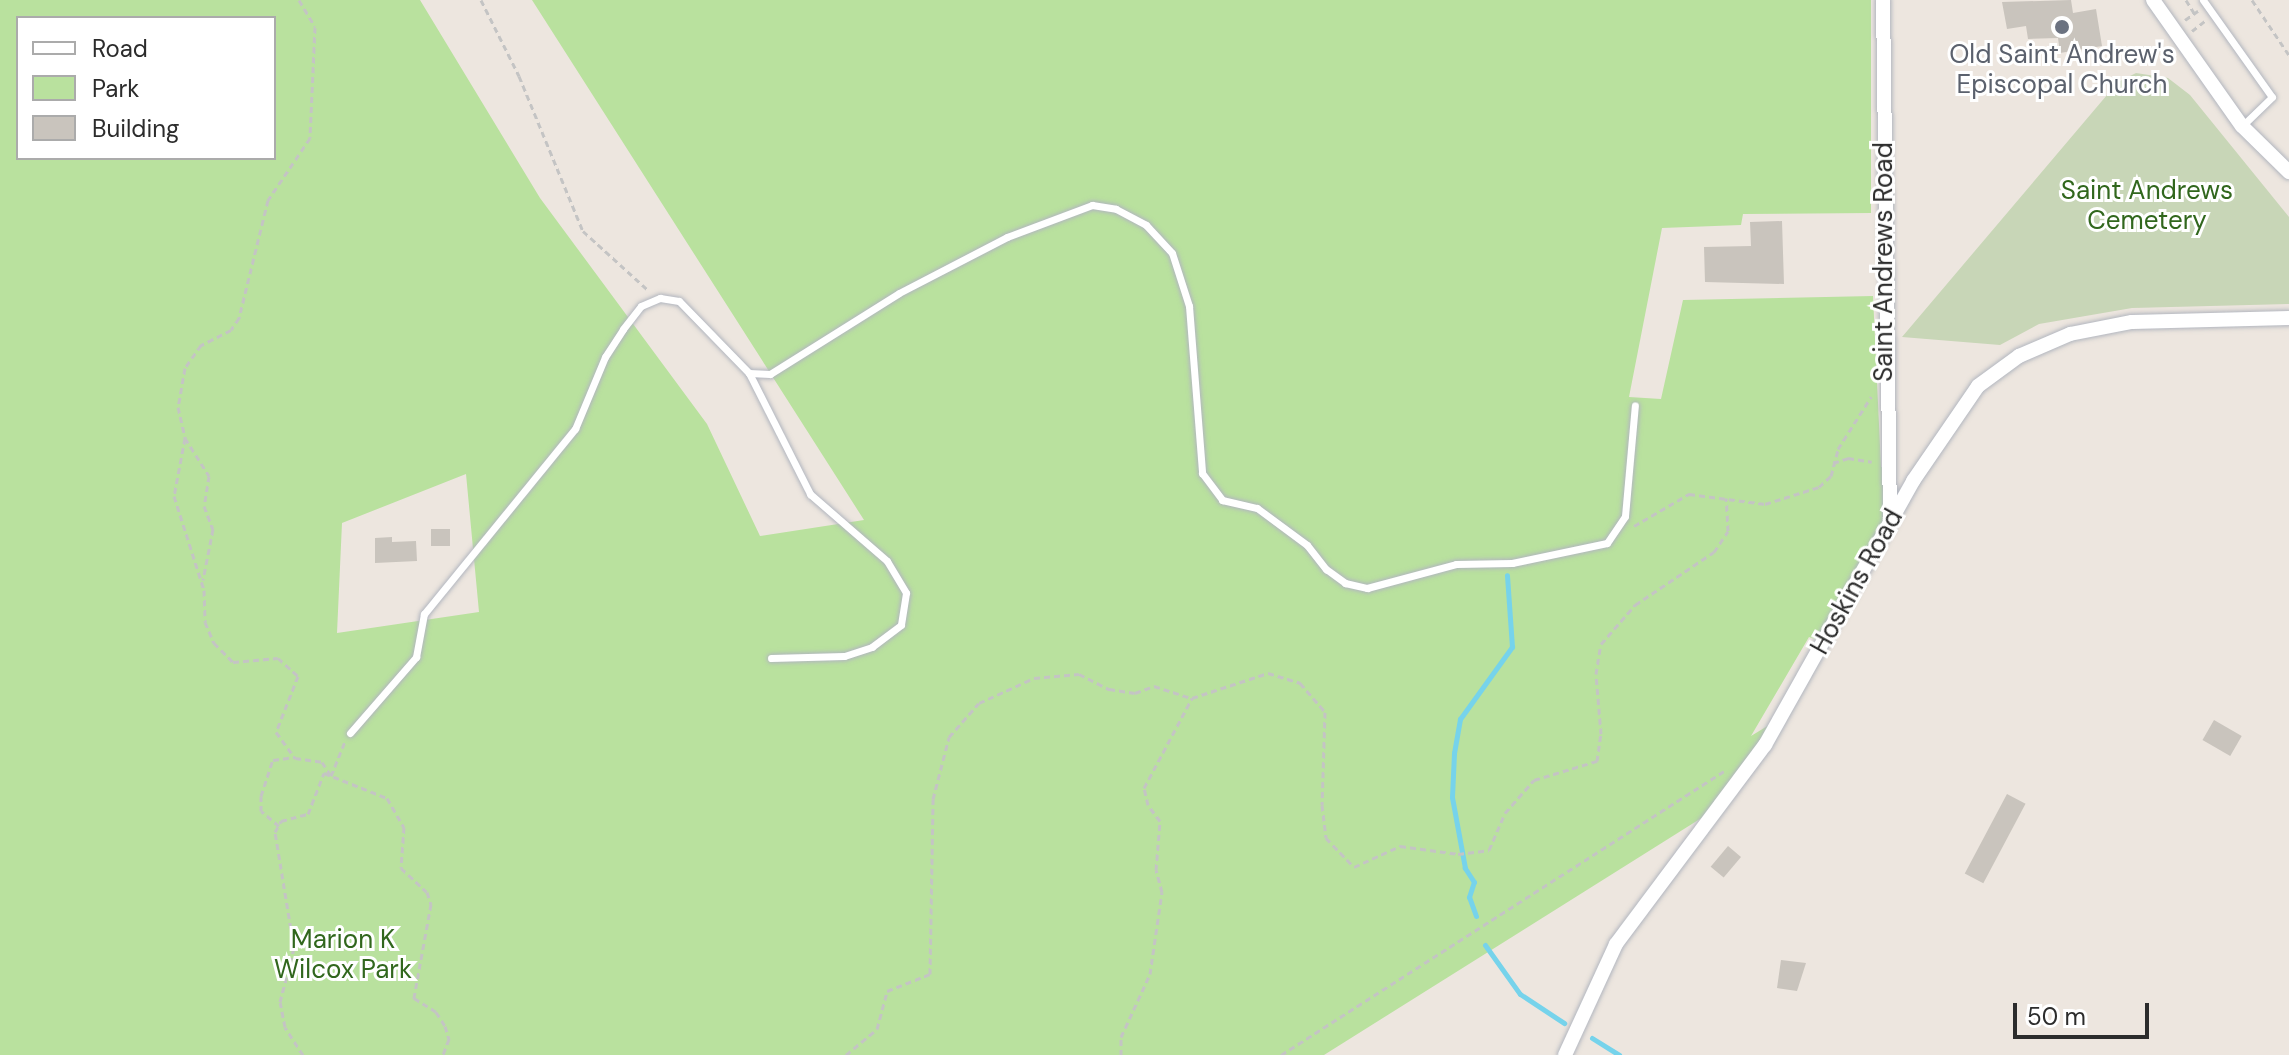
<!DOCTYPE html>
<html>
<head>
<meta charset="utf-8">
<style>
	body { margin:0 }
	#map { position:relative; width:2289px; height:1055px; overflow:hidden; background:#ede6df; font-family:"DM Sans",sans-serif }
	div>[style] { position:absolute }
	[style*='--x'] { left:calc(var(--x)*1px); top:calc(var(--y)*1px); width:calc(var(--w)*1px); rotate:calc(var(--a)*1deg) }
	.green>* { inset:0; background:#b9e19e }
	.cemetery>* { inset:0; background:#c8d6b7 }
	.stream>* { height:5px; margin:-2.5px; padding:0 2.5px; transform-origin:2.5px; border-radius:2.5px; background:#76d3eb }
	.building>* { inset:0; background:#c9c4bd; transform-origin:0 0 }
	.path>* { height:3px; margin-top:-1.5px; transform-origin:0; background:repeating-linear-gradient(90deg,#c4c4c4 0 6px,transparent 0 10px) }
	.roads { filter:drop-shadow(0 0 2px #b2b6bf) drop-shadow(0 0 2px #b2b6bf) }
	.service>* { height:7px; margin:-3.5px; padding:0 3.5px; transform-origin:3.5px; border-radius:3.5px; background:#fff }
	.minor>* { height:14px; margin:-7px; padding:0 7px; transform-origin:7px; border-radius:7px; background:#fff }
	.dots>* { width:22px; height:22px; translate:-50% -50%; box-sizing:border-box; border:4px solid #fff; border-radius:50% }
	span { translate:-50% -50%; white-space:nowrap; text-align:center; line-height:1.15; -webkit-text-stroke:6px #fff; paint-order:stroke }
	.worship-label { font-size:26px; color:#5b616d }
	.park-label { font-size:26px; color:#31671d }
	.street-label { font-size:26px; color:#2c2c2c }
	.legend { position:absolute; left:16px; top:16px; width:260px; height:144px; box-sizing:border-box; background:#fff; border:2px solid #ababab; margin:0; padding:10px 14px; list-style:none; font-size:24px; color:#2c2c2c }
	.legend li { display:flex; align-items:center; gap:16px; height:40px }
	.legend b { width:40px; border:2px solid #ababab }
	.scale { position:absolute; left:2013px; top:1003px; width:136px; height:36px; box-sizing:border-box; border:4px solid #2c2c2c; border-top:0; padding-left:10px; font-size:24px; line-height:28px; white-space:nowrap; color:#2c2c2c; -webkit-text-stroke:6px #fff; paint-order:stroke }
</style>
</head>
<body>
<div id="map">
	<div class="green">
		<div style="clip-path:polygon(evenodd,0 0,420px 0,540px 198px,707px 424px,760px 536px,864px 520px,532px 0,1871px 0,1871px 213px,1743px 214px,1741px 225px,1662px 228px,1629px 397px,1661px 399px,1683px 300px,1873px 296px,1881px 467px,1887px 467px,1890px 524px,1823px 642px,1809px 637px,1751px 736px,1779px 719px,1719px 807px,1324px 1055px,0 1055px,0 0,18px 18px,274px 18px,274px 158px,18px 158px,18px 18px,0 0,466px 474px,479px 612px,337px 633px,342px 523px,466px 474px)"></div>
	</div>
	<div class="cemetery">
		<div style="clip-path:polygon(2136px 73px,2168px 78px,2190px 95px,2289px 217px,2289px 304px,2132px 308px,2039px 324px,2000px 345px,1902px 337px,2118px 82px)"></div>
	</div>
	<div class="stream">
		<div style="--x:1476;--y:916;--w:20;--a:-110"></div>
		<div style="--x:1469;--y:897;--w:16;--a:-72"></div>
		<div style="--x:1474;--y:882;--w:17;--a:-123"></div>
		<div style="--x:1465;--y:868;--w:72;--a:-100.4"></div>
		<div style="--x:1452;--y:797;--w:44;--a:-87.4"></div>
		<div style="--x:1454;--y:753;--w:35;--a:-80"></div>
		<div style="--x:1460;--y:719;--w:89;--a:-54.2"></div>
		<div style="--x:1512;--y:647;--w:72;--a:-94"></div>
		<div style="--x:1485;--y:945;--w:60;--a:54.5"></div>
		<div style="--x:1520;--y:994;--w:53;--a:33.4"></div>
		<div style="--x:1592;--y:1038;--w:32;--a:32"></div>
	</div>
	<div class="building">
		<div style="clip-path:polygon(2071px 0,2073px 13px,2096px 9px,2102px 46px,2060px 53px,2058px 38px,2028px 39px,2026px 26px,2007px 29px,2002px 2px)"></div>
		<div style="clip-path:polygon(1782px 221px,1784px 284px,1705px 282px,1704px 247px,1751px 246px,1750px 222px)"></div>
		<div style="left:431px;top:529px;width:19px;height:17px"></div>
		<div style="clip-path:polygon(392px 537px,392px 542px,416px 541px,417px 561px,375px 563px,375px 538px)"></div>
		<div style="left:2214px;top:720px;width:32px;height:23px;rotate:30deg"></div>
		<div style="left:2007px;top:794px;width:21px;height:90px;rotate:28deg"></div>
		<div style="left:1728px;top:846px;width:17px;height:27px;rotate:40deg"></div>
		<div style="clip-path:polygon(1781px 960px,1806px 963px,1797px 991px,1777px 988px)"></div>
	</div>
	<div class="path">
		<div style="--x:299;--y:0;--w:31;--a:59"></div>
		<div style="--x:315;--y:27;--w:111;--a:92.6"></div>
		<div style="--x:310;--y:138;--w:75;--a:124.1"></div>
		<div style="--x:268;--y:200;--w:122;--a:103.8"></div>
		<div style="--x:239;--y:318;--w:14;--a:124"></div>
		<div style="--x:231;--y:330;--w:34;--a:153"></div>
		<div style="--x:201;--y:345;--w:28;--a:125"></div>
		<div style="--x:185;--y:368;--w:40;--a:100"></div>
		<div style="--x:178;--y:407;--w:32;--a:77"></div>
		<div style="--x:185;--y:438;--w:59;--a:100.7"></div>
		<div style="--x:174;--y:496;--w:99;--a:72.3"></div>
		<div style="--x:204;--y:590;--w:32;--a:88"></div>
		<div style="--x:205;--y:622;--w:23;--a:67"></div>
		<div style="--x:214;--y:643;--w:27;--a:45"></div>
		<div style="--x:233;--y:662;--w:45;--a:-5.1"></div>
		<div style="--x:278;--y:658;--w:27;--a:42"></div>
		<div style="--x:298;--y:676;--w:60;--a:111.4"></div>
		<div style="--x:276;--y:732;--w:32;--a:54"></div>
		<div style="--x:295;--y:758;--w:27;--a:8"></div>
		<div style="--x:322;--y:762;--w:17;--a:57"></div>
		<div style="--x:331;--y:776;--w:37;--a:-68"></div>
		<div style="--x:481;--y:0;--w:85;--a:63.4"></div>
		<div style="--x:519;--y:76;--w:168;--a:67.6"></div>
		<div style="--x:583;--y:231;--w:86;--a:42.2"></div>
		<div style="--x:2186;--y:0;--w:15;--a:58"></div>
		<div style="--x:2252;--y:0;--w:66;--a:56.1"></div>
		<div style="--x:2185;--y:20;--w:16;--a:-35"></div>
		<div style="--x:2192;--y:31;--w:16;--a:-38"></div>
		<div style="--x:185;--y:438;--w:45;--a:57.7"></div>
		<div style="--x:209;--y:476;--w:30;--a:99"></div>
		<div style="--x:204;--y:506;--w:25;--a:69"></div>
		<div style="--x:213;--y:529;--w:52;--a:101.1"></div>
		<div style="--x:1833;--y:463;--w:16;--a:-18"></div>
		<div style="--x:1848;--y:458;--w:24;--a:9"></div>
		<div style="--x:1634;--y:526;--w:64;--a:-30.2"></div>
		<div style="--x:1689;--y:494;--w:77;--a:7.5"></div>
		<div style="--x:1765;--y:504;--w:57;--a:-17.5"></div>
		<div style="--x:1819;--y:487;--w:16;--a:-43"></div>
		<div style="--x:1831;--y:476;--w:28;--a:-75"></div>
		<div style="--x:1838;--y:449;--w:62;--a:-57.6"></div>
		<div style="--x:279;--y:826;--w:23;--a:-140"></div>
		<div style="--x:261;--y:811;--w:15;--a:-90"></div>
		<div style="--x:261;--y:796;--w:38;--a:-72"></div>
		<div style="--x:273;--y:760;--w:22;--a:-8"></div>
		<div style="--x:303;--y:1055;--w:33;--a:-123"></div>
		<div style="--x:285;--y:1027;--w:25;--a:-101"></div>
		<div style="--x:280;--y:1002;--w:56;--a:-75.5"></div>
		<div style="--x:294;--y:948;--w:118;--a:-99.3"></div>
		<div style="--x:275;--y:832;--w:13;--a:-61"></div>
		<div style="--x:281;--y:821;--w:28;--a:-15"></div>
		<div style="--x:308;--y:814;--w:44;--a:-68.7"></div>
		<div style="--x:324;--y:773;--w:68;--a:21.6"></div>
		<div style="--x:387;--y:798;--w:34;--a:60"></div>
		<div style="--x:404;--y:827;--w:41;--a:94.2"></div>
		<div style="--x:401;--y:868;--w:35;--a:43"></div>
		<div style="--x:427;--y:892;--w:13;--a:72"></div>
		<div style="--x:431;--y:904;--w:96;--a:100.3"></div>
		<div style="--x:414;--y:998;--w:26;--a:32"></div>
		<div style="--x:436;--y:1012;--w:17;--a:57"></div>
		<div style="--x:445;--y:1026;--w:14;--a:73"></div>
		<div style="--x:449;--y:1039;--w:17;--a:111"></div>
		<div style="--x:846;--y:1055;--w:40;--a:-40"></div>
		<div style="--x:877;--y:1029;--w:39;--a:-75"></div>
		<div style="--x:887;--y:991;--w:46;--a:-21.6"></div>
		<div style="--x:930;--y:974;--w:175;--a:-89"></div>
		<div style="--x:933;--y:799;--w:64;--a:-75.5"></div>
		<div style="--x:949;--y:737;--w:45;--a:-48.6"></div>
		<div style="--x:979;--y:703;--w:60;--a:-24.4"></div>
		<div style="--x:1034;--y:678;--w:45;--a:-5.1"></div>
		<div style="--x:1079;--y:674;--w:34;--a:27"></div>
		<div style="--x:1109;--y:689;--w:26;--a:9"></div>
		<div style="--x:1135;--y:693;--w:20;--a:-20"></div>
		<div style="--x:1154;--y:686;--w:40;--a:18"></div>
		<div style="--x:1192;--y:698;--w:80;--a:-18.2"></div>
		<div style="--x:1268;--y:673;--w:34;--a:17"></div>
		<div style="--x:1300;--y:683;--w:38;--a:49"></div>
		<div style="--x:1325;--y:712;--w:93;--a:91.8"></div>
		<div style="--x:1322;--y:805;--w:33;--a:83"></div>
		<div style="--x:1326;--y:838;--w:40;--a:46"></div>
		<div style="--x:1354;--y:867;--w:51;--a:-24.5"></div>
		<div style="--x:1400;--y:846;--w:59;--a:7.9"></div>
		<div style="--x:1458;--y:854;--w:31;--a:-7"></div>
		<div style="--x:1489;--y:850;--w:40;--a:-66.6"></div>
		<div style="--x:1505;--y:813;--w:44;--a:-48.7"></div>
		<div style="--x:1534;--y:780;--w:66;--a:-16.8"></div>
		<div style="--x:1597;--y:761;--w:27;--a:-82"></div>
		<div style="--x:1601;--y:734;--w:60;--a:-94.8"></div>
		<div style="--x:1596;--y:674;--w:30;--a:-81"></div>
		<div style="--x:1601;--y:644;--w:52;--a:-48.9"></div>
		<div style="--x:1635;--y:605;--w:95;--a:-33.9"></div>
		<div style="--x:1714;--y:552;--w:25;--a:-56"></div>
		<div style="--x:1728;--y:531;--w:33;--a:-93"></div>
		<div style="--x:1121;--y:1055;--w:18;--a:-90"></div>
		<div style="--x:1121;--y:1037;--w:69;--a:-65.3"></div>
		<div style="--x:1150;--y:974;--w:83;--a:-81.7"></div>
		<div style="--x:1162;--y:892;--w:23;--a:-105"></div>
		<div style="--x:1156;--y:870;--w:49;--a:-85.3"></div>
		<div style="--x:1160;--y:821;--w:20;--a:-127"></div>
		<div style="--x:1148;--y:805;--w:17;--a:-103"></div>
		<div style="--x:1144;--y:788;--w:102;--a:-61.9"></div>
		<div style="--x:1281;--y:1055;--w:526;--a:-32.66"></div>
	</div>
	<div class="roads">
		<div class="service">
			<div style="--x:2203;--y:0;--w:119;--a:54.6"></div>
			<div style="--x:2272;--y:97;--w:42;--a:136"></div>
			<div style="--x:749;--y:373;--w:136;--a:63.2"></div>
			<div style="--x:810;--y:494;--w:102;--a:41"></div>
			<div style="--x:887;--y:561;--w:37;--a:59"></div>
			<div style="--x:906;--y:593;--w:32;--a:99"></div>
			<div style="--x:901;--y:625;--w:36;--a:143"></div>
			<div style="--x:872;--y:647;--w:29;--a:162"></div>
			<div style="--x:844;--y:656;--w:73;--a:178.4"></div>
			<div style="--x:350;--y:733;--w:101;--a:-49"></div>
			<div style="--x:416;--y:657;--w:44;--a:-79.5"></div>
			<div style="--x:424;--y:614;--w:239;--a:-50.8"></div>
			<div style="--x:575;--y:429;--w:78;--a:-67.4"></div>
			<div style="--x:605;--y:357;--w:33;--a:-57"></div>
			<div style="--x:623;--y:329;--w:29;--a:-52"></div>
			<div style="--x:641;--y:306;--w:21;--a:-23"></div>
			<div style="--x:660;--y:298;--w:19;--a:9"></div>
			<div style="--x:679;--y:301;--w:100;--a:45.8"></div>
			<div style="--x:749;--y:373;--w:21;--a:3"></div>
			<div style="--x:770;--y:374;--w:152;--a:-32.1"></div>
			<div style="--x:899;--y:293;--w:122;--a:-27.4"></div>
			<div style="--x:1007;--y:237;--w:91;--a:-20.6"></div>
			<div style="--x:1092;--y:205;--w:24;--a:9"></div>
			<div style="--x:1116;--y:209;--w:34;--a:28"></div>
			<div style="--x:1146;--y:225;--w:38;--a:47"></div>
			<div style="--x:1172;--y:253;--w:56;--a:72.2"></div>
			<div style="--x:1189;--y:306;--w:168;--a:85.5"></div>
			<div style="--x:1202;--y:473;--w:34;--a:53"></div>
			<div style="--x:1222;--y:500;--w:36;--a:13"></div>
			<div style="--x:1257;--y:508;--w:62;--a:36.5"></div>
			<div style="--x:1307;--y:545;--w:31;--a:52"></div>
			<div style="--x:1326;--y:569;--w:24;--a:36"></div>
			<div style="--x:1345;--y:583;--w:23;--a:13"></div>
			<div style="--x:1367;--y:588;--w:92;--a:-15.1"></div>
			<div style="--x:1456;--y:564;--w:56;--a:-1"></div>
			<div style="--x:1512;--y:563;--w:97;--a:-11.9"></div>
			<div style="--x:1607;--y:543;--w:32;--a:-56"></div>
			<div style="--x:1625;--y:516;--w:111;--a:-84.9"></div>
		</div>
		<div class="minor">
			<div style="--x:1883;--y:0;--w:523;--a:89.23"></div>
			<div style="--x:2153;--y:0;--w:154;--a:54.8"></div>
			<div style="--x:2242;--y:126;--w:66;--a:44.4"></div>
			<div style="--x:1565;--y:1055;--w:122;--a:-65.3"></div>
			<div style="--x:1616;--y:944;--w:249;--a:-53.2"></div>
			<div style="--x:1765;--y:745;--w:303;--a:-60.7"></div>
			<div style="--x:1913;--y:481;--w:115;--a:-55.6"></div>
			<div style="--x:1978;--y:386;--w:51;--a:-36.2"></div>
			<div style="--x:2019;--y:356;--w:56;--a:-23.3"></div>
			<div style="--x:2070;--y:334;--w:63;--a:-11"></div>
			<div style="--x:2132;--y:322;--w:157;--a:-1.5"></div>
		</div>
	</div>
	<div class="dots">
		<div style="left:2062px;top:27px;background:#6b7280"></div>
	</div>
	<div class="worship-label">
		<span style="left:2062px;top:70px">Old Saint Andrew's<br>Episcopal Church</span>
	</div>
	<div class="park-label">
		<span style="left:2147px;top:206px">Saint Andrews<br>Cemetery</span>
		<span style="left:343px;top:955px">Marion K<br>Wilcox Park</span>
	</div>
	<div class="street-label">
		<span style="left:1884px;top:262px;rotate:-90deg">Saint Andrews Road</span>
		<span style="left:1857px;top:582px;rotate:-61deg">Hoskins Road</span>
	</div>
	<ul class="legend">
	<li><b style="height:10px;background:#fff"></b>Road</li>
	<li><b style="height:22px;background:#b9e19e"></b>Park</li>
	<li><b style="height:22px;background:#c9c4bd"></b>Building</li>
	</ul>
	<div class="scale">50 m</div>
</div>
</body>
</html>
